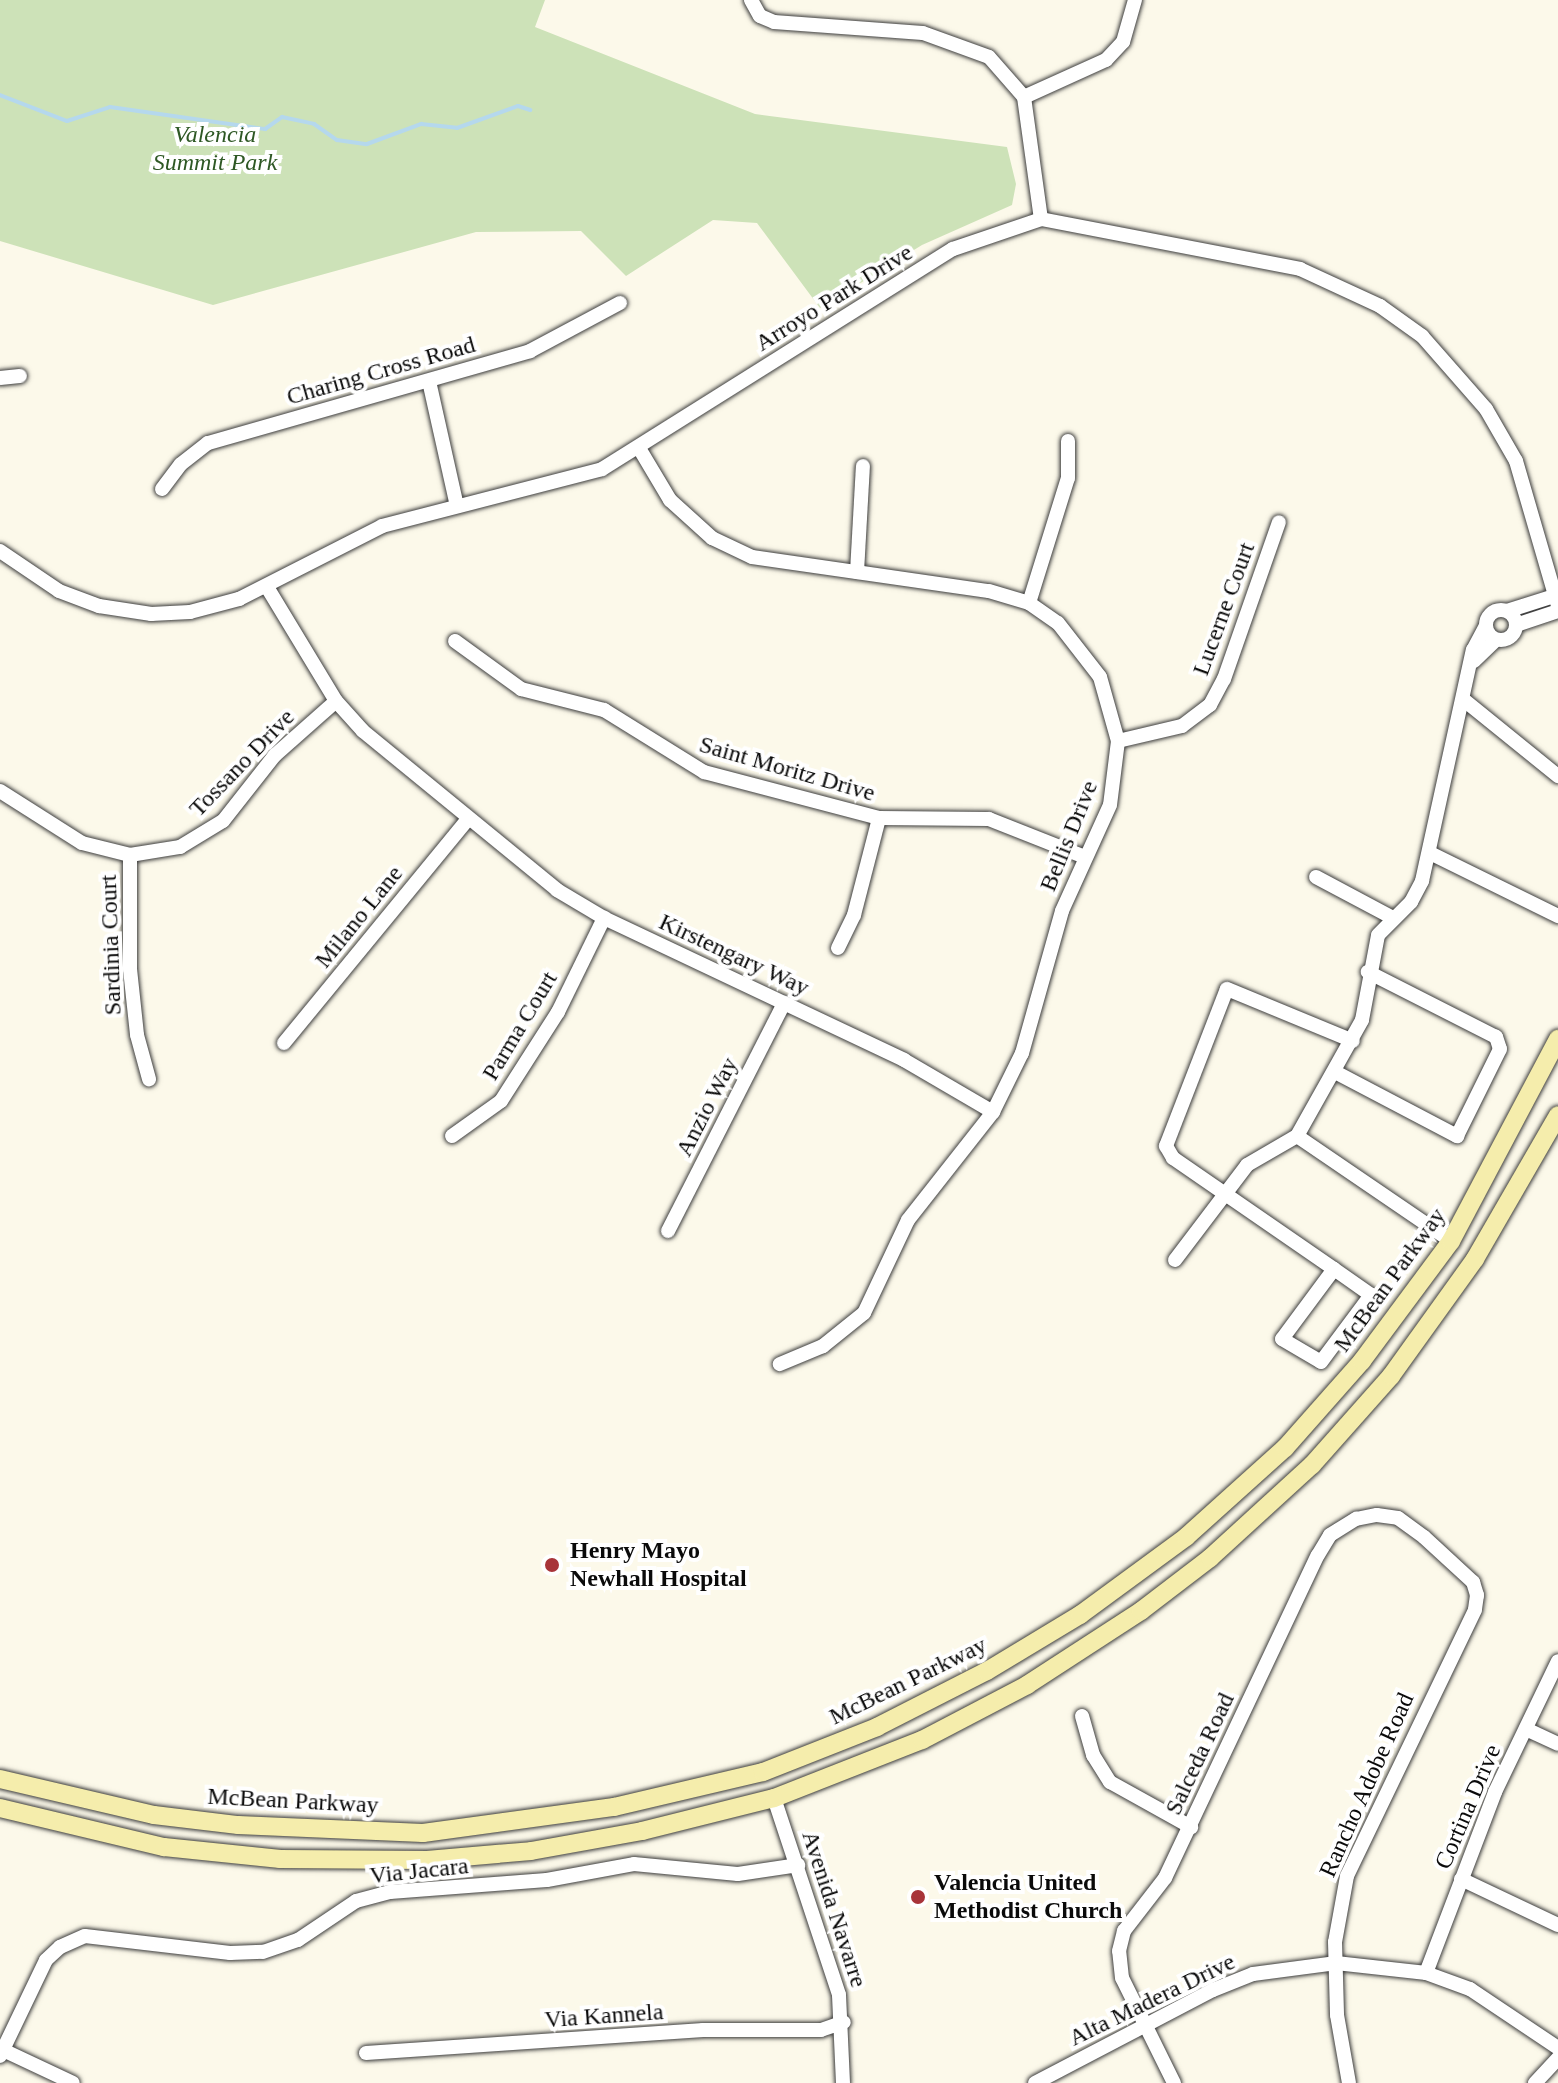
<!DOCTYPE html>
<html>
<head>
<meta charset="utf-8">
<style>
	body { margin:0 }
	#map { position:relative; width:1558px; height:2083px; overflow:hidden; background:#fcf9ea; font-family:Georgia,serif }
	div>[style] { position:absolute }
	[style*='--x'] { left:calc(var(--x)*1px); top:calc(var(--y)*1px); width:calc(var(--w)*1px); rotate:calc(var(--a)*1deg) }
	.green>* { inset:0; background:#cde2b8 }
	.stream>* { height:4px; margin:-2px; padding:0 2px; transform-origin:2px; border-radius:2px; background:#b5d8ed }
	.roads { filter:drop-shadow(0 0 2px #3d3d3d) drop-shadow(0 0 2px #3d3d3d) }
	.minor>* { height:14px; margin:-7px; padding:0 7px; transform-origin:7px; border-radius:7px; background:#fff }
	.minor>.ring { margin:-7px; padding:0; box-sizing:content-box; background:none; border:14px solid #fff; border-radius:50% }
	.secondary>* { height:18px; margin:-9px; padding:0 9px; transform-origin:9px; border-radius:9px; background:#f5edac }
	.dots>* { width:22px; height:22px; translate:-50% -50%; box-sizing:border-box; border:4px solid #fff; border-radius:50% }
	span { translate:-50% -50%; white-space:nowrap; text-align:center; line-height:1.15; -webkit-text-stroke:8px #fff; paint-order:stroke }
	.park-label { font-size:24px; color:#2e5824; font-style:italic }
	.street-label { font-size:24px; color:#0a0a0a }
	.poi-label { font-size:24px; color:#0a0a0a; font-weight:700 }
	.left { translate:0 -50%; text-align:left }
</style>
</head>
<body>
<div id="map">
	<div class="green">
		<div style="clip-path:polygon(0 0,545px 0,535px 27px,755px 114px,1007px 147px,1016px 184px,1012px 205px,922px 245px,820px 308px,757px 223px,713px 220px,626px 276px,581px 231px,476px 232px,213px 305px,0 241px)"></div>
	</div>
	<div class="stream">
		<div style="--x:0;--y:95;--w:72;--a:21.2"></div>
		<div style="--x:67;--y:121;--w:45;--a:-18"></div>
		<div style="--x:110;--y:107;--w:157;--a:8.1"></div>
		<div style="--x:265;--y:129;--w:21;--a:-35"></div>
		<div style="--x:282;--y:117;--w:33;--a:12"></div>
		<div style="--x:314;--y:124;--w:28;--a:35"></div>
		<div style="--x:337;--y:140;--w:30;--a:8"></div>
		<div style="--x:367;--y:144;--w:58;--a:-20.3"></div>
		<div style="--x:421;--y:124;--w:36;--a:6"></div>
		<div style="--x:457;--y:128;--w:65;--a:-19.8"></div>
		<div style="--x:518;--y:106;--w:13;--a:18"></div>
	</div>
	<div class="roads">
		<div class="minor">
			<div style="--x:751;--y:0;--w:18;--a:61"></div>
			<div style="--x:760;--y:16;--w:15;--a:23"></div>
			<div style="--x:774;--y:22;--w:149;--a:4.2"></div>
			<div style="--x:923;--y:33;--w:70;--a:20"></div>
			<div style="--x:989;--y:57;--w:53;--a:48.8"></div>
			<div style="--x:1024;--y:97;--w:123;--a:82.1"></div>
			<div style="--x:1024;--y:97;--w:90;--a:-24.3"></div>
			<div style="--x:1106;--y:60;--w:25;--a:-47"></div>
			<div style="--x:1123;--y:42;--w:44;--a:-74.1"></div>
			<div style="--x:0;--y:378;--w:20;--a:-6"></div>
			<div style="--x:429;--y:381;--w:128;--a:77.4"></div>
			<div style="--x:639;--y:448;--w:61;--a:59.2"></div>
			<div style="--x:670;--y:500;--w:57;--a:42.1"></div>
			<div style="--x:712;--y:538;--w:44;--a:25.4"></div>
			<div style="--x:752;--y:557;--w:239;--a:8.2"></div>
			<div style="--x:989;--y:591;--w:42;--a:16.7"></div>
			<div style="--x:1029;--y:603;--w:35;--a:35"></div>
			<div style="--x:1058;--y:623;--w:68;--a:52.1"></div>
			<div style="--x:1100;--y:677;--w:66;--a:74.3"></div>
			<div style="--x:1118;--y:741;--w:64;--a:97.1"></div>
			<div style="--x:1110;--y:805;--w:116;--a:114.4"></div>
			<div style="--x:1062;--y:911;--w:148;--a:105.7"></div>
			<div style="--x:1022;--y:1053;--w:66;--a:116.2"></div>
			<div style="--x:993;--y:1112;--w:137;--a:128.2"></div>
			<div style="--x:908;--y:1220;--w:103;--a:115.3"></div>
			<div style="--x:864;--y:1313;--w:53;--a:141.2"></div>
			<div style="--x:823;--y:1346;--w:47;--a:157.3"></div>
			<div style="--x:162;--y:489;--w:31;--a:-53"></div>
			<div style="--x:181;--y:464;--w:34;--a:-38"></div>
			<div style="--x:208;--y:443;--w:335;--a:-15.9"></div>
			<div style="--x:530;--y:351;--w:102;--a:-28.1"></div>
			<div style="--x:0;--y:551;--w:71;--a:34.1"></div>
			<div style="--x:59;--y:591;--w:43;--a:20.6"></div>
			<div style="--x:99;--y:606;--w:53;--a:8.7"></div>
			<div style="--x:151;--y:614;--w:39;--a:-3"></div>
			<div style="--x:190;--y:612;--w:51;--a:-14.9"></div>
			<div style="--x:239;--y:599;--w:161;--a:-27"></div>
			<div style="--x:382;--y:526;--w:227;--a:-14.5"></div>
			<div style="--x:602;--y:469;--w:414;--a:-32.1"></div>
			<div style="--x:953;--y:249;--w:93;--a:-18.8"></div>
			<div style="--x:1041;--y:219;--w:264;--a:10.9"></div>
			<div style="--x:1300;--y:269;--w:88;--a:24.8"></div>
			<div style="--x:1380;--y:306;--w:52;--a:35.5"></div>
			<div style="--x:1422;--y:336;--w:97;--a:48.8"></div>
			<div style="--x:1486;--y:409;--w:60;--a:60"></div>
			<div style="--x:1516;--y:461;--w:151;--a:73.8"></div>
			<div style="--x:857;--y:572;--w:106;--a:-86.8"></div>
			<div style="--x:267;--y:587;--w:133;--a:58.8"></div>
			<div style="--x:336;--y:701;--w:40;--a:48"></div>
			<div style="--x:363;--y:731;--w:251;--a:39.3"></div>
			<div style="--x:557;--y:890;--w:55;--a:30.8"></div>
			<div style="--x:604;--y:918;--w:332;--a:25.3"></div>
			<div style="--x:904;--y:1060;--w:103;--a:30.3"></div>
			<div style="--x:1029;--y:603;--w:131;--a:-72.7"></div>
			<div style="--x:1068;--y:478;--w:37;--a:-90"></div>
			<div class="ring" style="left:1486px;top:610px;width:16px;height:16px"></div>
			<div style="--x:1507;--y:611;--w:49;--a:-17.7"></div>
			<div style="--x:1516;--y:625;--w:44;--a:-18.4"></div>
			<div style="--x:455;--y:641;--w:82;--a:36"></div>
			<div style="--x:521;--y:689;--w:86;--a:14.2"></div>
			<div style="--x:604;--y:710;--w:118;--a:31.8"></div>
			<div style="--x:704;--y:772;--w:181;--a:14.7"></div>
			<div style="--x:879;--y:818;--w:110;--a:0.5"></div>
			<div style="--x:989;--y:819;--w:103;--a:21.6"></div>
			<div style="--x:1474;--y:661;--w:30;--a:-44"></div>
			<div style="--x:1464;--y:700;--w:121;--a:39"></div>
			<div style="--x:1118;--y:741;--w:66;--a:-13.2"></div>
			<div style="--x:1182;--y:726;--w:35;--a:-37"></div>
			<div style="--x:1210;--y:705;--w:30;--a:-62"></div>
			<div style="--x:1224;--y:679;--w:166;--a:-70.7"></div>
			<div style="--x:0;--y:791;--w:97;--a:32.4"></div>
			<div style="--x:82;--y:843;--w:49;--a:14"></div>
			<div style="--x:130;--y:855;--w:51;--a:-9.1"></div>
			<div style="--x:180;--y:847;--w:50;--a:-31.2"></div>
			<div style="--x:223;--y:821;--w:84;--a:-51.8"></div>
			<div style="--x:275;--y:755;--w:81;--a:-41.5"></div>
			<div style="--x:1430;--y:853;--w:143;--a:26.2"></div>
			<div style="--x:130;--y:855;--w:114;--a:90"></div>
			<div style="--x:130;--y:969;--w:66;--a:83.9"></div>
			<div style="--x:137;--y:1035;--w:46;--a:74.7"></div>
			<div style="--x:1316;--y:877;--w:87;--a:28"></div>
			<div style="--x:838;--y:948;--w:37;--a:-64"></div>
			<div style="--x:854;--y:915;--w:100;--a:-75.5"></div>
			<div style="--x:284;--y:1043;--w:290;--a:-50.6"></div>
			<div style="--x:1337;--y:1073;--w:136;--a:27.7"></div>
			<div style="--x:1457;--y:1136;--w:97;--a:-63.7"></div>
			<div style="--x:1500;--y:1049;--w:13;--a:-108"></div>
			<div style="--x:1496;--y:1037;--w:144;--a:-153.1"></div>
			<div style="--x:452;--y:1136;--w:60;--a:-35.5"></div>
			<div style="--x:501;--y:1101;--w:106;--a:-57.4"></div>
			<div style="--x:558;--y:1012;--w:105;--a:-63.9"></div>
			<div style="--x:668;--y:1231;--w:256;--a:-63"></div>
			<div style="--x:1451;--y:1241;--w:186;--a:-145.7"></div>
			<div style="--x:1297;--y:1136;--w:133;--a:-60.7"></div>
			<div style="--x:1362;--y:1020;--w:86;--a:-79.3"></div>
			<div style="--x:1378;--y:935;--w:47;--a:-45"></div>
			<div style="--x:1411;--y:902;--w:24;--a:-62"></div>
			<div style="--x:1422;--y:881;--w:237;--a:-77.6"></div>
			<div style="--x:1473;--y:650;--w:26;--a:-62"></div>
			<div style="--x:1175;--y:1260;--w:119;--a:-52.8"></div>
			<div style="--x:1247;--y:1165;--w:58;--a:-30.1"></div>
			<div style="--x:1334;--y:1269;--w:87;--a:126.6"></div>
			<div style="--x:1282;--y:1339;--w:45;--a:30.5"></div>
			<div style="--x:1321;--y:1362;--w:84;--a:-53.3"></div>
			<div style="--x:1371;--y:1295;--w:45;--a:-144.9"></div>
			<div style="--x:1334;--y:1269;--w:196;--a:-145.4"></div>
			<div style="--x:1173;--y:1158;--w:14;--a:-120"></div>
			<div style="--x:1166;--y:1146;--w:168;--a:-68.8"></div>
			<div style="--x:1227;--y:989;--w:136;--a:22.4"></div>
			<div style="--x:1082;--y:1716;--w:41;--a:74.2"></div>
			<div style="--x:1093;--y:1755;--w:32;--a:58"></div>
			<div style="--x:1110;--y:1782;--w:93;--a:29.1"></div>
			<div style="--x:1526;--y:1729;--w:35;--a:25"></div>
			<div style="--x:774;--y:1798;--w:207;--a:71.7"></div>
			<div style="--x:839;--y:1995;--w:88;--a:87.4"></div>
			<div style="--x:1461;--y:1879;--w:107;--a:25.4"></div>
			<div style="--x:1426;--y:1973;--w:194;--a:-69.1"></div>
			<div style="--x:1495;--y:1792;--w:145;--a:-64.3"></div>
			<div style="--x:3;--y:2050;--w:77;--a:25.2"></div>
			<div style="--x:366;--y:2053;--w:338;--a:-3.9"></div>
			<div style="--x:703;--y:2030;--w:118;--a:0"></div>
			<div style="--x:821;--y:2030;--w:24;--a:-19"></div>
			<div style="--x:0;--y:2056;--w:106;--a:-64.4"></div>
			<div style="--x:46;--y:1960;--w:19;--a:-43"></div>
			<div style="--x:60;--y:1947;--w:27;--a:-24"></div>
			<div style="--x:85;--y:1936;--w:146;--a:6.7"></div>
			<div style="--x:230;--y:1953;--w:33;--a:-2"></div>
			<div style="--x:263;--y:1952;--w:37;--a:-19"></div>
			<div style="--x:298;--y:1940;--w:70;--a:-33.9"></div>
			<div style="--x:356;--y:1901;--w:35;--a:-15"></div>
			<div style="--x:390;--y:1892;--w:157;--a:-4.4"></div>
			<div style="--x:547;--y:1880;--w:88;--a:-10.4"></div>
			<div style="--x:634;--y:1864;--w:104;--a:5.5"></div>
			<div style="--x:738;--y:1874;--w:61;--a:-8.5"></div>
			<div style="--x:1035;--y:2083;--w:201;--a:-27.6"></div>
			<div style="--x:1213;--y:1990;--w:43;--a:-21.8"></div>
			<div style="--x:1253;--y:1974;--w:84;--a:-7.5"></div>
			<div style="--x:1336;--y:1963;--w:91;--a:6.3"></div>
			<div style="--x:1426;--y:1973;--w:47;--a:20"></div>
			<div style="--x:1470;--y:1989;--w:106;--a:33.8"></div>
			<div style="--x:1174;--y:2083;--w:117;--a:-116.3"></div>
			<div style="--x:1122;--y:1978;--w:27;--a:-96"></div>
			<div style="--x:1119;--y:1951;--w:21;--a:-76"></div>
			<div style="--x:1124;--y:1931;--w:67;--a:-52.3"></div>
			<div style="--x:1165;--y:1878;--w:357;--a:-64.7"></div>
			<div style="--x:1318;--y:1555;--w:23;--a:-59"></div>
			<div style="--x:1330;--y:1535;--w:31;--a:-32"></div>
			<div style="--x:1356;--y:1519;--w:21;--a:-11"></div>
			<div style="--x:1377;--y:1515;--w:21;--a:8"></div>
			<div style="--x:1398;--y:1518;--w:32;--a:36"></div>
			<div style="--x:1424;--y:1537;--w:67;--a:42.6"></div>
			<div style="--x:1473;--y:1582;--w:14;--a:73"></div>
			<div style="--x:1477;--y:1595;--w:15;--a:98"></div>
			<div style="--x:1475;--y:1610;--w:295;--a:115.7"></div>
			<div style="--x:1347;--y:1876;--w:67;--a:100.3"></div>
			<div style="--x:1335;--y:1942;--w:73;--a:88.4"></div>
			<div style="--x:1337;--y:2015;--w:69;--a:80"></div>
			<div style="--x:1535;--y:2083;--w:34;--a:-47"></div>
		</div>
		<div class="secondary">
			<div style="--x:0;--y:1779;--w:158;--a:13.2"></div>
			<div style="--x:154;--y:1815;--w:85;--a:6.8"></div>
			<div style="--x:238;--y:1825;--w:185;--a:2.5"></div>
			<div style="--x:423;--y:1833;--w:193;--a:-7.8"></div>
			<div style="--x:614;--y:1807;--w:153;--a:-13.2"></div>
			<div style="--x:763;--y:1772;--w:123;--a:-21.5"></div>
			<div style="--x:877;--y:1727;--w:123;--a:-27"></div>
			<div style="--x:987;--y:1671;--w:109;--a:-31.1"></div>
			<div style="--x:1080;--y:1615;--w:132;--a:-36.3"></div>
			<div style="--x:1186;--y:1537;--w:133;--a:-42"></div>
			<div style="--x:1285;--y:1448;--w:116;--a:-48.5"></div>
			<div style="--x:1362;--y:1361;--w:149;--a:-53.4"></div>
			<div style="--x:1451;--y:1241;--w:229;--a:-62.1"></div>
			<div style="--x:0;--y:1808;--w:169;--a:13.4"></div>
			<div style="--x:164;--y:1847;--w:117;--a:5.9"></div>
			<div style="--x:280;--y:1859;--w:147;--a:0.4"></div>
			<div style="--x:427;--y:1860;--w:104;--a:-4.9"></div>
			<div style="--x:531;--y:1851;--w:113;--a:-10.2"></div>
			<div style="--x:642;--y:1831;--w:136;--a:-14"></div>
			<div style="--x:774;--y:1798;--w:159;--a:-21.4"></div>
			<div style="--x:922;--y:1740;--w:119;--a:-27.6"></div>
			<div style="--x:1027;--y:1685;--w:136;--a:-33"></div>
			<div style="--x:1141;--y:1611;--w:87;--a:-37.5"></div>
			<div style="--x:1210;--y:1558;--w:138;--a:-42.4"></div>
			<div style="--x:1312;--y:1465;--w:119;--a:-48.4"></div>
			<div style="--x:1391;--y:1376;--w:144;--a:-54.3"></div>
			<div style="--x:1475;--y:1259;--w:166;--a:-60"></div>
		</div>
	</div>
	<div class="dots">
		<div style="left:552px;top:1565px;background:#a83439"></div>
		<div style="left:918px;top:1897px;background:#a83439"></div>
	</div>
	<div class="park-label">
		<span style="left:215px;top:149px">Valencia<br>Summit Park</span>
	</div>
	<div class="street-label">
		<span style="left:834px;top:298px;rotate:-32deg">Arroyo Park Drive</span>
		<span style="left:381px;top:371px;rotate:-16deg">Charing Cross Road</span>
		<span style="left:1224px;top:609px;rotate:-70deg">Lucerne Court</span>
		<span style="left:242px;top:763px;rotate:-46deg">Tossano Drive</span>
		<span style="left:787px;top:769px;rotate:16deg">Saint Moritz Drive</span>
		<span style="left:1069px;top:836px;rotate:-68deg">Bellis Drive</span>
		<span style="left:359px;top:917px;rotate:-51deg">Milano Lane</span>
		<span style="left:111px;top:945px;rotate:-92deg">Sardinia Court</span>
		<span style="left:734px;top:955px;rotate:25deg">Kirstengary Way</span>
		<span style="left:520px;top:1026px;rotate:-59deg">Parma Court</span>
		<span style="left:707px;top:1107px;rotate:-63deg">Anzio Way</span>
		<span style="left:1390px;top:1280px;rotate:-54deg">McBean Parkway</span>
		<span style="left:908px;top:1681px;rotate:-26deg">McBean Parkway</span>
		<span style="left:1200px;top:1754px;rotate:-65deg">Salceda Road</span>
		<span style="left:1367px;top:1785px;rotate:-66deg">Rancho Adobe Road</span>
		<span style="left:293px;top:1801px;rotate:3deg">McBean Parkway</span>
		<span style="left:1468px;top:1807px;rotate:-67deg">Cortina Drive</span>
		<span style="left:419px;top:1871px;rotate:-6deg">Via Jacara</span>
		<span style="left:834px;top:1909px;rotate:72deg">Avenida Navarre</span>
		<span style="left:1152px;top:2000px;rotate:-26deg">Alta Madera Drive</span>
		<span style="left:604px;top:2016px;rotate:-4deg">Via Kannela</span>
	</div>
	<div class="poi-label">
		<span class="left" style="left:570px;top:1565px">Henry Mayo<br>Newhall Hospital</span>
		<span class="left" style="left:934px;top:1897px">Valencia United<br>Methodist Church</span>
	</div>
</div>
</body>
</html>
